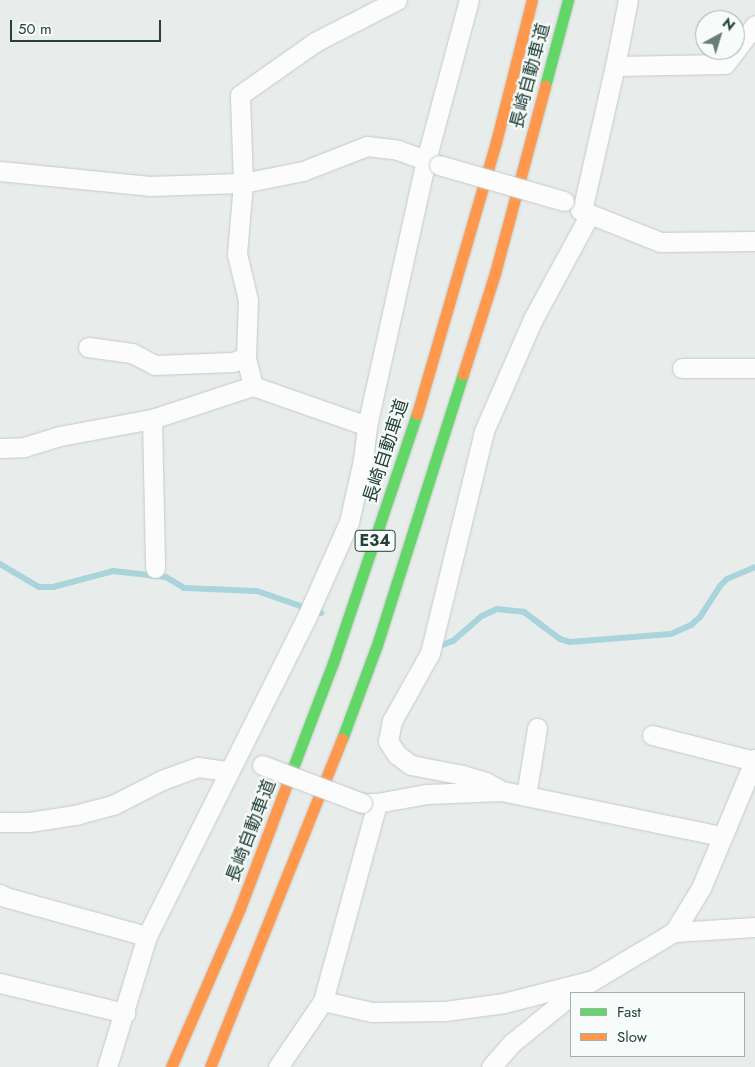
<!DOCTYPE html>
<html>
<head>
<meta charset="utf-8">
<style>
	body { margin:0 }
	#map { position:relative; width:755px; height:1067px; overflow:hidden; background:#e8edeb; font-family:Jost,"Noto Sans JP",sans-serif }
	div>[style] { position:absolute }
	[style*='--x'] { left:calc(var(--x)*1px); top:calc(var(--y)*1px); width:calc(var(--w)*1px); rotate:calc(var(--a)*1deg) }
	.stream>* { height:6px; margin:-3px; padding:0 3px; transform-origin:3px; border-radius:3px; background:#a9d4db }
	.roads { filter:drop-shadow(0 0 1px #c5cac8) drop-shadow(0 0 1px #c5cac8) }
	.street>* { height:19px; margin:-9.5px; padding:0 9.5px; transform-origin:9.5px; border-radius:9.5px; background:#fcfcfc }
	.fast>* { height:11px; margin:-5.5px; padding:0 5.5px; transform-origin:5.5px; border-radius:5.5px; background:#63d668 }
	.slow>* { height:11px; margin:-5.5px; padding:0 5.5px; transform-origin:5.5px; border-radius:5.5px; background:#ff974d }
	.bridges { filter:drop-shadow(0 0 1px #c5cac8) drop-shadow(0 0 1px #c5cac8) }
	.street-bridge>* { height:19px; margin:-9.5px; padding:0 9.5px; transform-origin:9.5px; border-radius:9.5px; background:#fcfcfc }
	span { translate:-50% -50%; white-space:nowrap; text-align:center; line-height:1.15; -webkit-text-stroke:4px #f7fbf9; paint-order:stroke }
	.shield-label span { padding:1px 4px; background:#f7fbf9; border:1px solid; border-radius:4px; -webkit-text-stroke-width:0 }
	.shield-label { font-size:16px; color:#24423a; font-weight:700 }
	.street-label { font-size:18px; color:#24423a }
	.legend { position:absolute; left:570px; top:992px; width:175px; height:65px; box-sizing:border-box; background:#f7fbf9; border:1px solid #a3b1ad; margin:0; padding:6px 9px; list-style:none; font-size:15px; color:#24423a }
	.legend li { display:flex; align-items:center; gap:10px; height:25px }
	.legend b { width:25px; border:1px solid #a3b1ad }
	.north { position:absolute; left:695px; top:10px; width:50px; height:50px; box-sizing:border-box; background:#f7fbf9; border:1px solid #a3b1ad; border-radius:50%; rotate:39deg; font-size:14px; font-weight:700; line-height:20px; text-align:center; color:#24423a }
	.north::after { content:''; display:block; margin:auto; width:18px; height:22px; background:#697e78; clip-path:polygon(50% 0,100% 100%,50% 72%,0 100%) }
	.scale { position:absolute; left:10px; top:20px; width:151px; height:22px; box-sizing:border-box; border:2px solid #24423a; border-top:0; padding-left:6px; font-size:15px; line-height:18px; white-space:nowrap; color:#24423a; -webkit-text-stroke:4px #f7fbf9; paint-order:stroke }
</style>
</head>
<body>
<div id="map">
	<div class="stream">
		<div style="--x:0;--y:564;--w:45;--a:30.5"></div>
		<div style="--x:39;--y:587;--w:14;--a:0"></div>
		<div style="--x:53;--y:587;--w:62;--a:-14.9"></div>
		<div style="--x:113;--y:571;--w:53;--a:6.5"></div>
		<div style="--x:166;--y:577;--w:21;--a:31"></div>
		<div style="--x:184;--y:588;--w:73;--a:2.4"></div>
		<div style="--x:257;--y:591;--w:68;--a:19"></div>
		<div style="--x:437;--y:647;--w:17;--a:-21"></div>
		<div style="--x:453;--y:641;--w:38;--a:-41"></div>
		<div style="--x:482;--y:616;--w:17;--a:-25"></div>
		<div style="--x:497;--y:609;--w:27;--a:6"></div>
		<div style="--x:524;--y:612;--w:45;--a:36.9"></div>
		<div style="--x:560;--y:639;--w:10;--a:17"></div>
		<div style="--x:570;--y:642;--w:101;--a:-4.5"></div>
		<div style="--x:671;--y:634;--w:22;--a:-24"></div>
		<div style="--x:691;--y:625;--w:12;--a:-42"></div>
		<div style="--x:700;--y:617;--w:37;--a:-57"></div>
		<div style="--x:720;--y:586;--w:10;--a:-45"></div>
		<div style="--x:727;--y:579;--w:30;--a:-23"></div>
	</div>
	<div class="roads">
		<div class="street">
			<div style="--x:615;--y:66;--w:67;--a:-78.9"></div>
			<div style="--x:0;--y:171;--w:150;--a:5.7"></div>
			<div style="--x:149;--y:186;--w:94;--a:-1.8"></div>
			<div style="--x:243;--y:183;--w:61;--a:-11.3"></div>
			<div style="--x:303;--y:171;--w:69;--a:-21.3"></div>
			<div style="--x:367;--y:146;--w:31;--a:7"></div>
			<div style="--x:398;--y:150;--w:40;--a:20.2"></div>
			<div style="--x:580;--y:210;--w:86;--a:21.8"></div>
			<div style="--x:660;--y:242;--w:95;--a:-0.6"></div>
			<div style="--x:582;--y:211;--w:149;--a:-77.2"></div>
			<div style="--x:615;--y:66;--w:110;--a:-1"></div>
			<div style="--x:725;--y:64;--w:49;--a:-52.4"></div>
			<div style="--x:88;--y:347;--w:44;--a:7.8"></div>
			<div style="--x:132;--y:353;--w:26;--a:28"></div>
			<div style="--x:155;--y:365;--w:78;--a:-2.2"></div>
			<div style="--x:233;--y:362;--w:14;--a:-21"></div>
			<div style="--x:682;--y:368;--w:73;--a:0"></div>
			<div style="--x:253;--y:386;--w:121;--a:19.3"></div>
			<div style="--x:152;--y:419;--w:149;--a:88.8"></div>
			<div style="--x:0;--y:448;--w:24;--a:-2"></div>
			<div style="--x:24;--y:447;--w:38;--a:-17"></div>
			<div style="--x:60;--y:436;--w:94;--a:-10.5"></div>
			<div style="--x:152;--y:419;--w:106;--a:-18.1"></div>
			<div style="--x:253;--y:386;--w:30;--a:-104"></div>
			<div style="--x:246;--y:357;--w:57;--a:-88"></div>
			<div style="--x:248;--y:300;--w:47;--a:-103.4"></div>
			<div style="--x:237;--y:254;--w:71;--a:-85.2"></div>
			<div style="--x:243;--y:183;--w:88;--a:-92"></div>
			<div style="--x:240;--y:95;--w:92;--a:-35.2"></div>
			<div style="--x:315;--y:42;--w:92;--a:-27.1"></div>
			<div style="--x:652;--y:735;--w:105;--a:14.3"></div>
			<div style="--x:502;--y:791;--w:18;--a:-151"></div>
			<div style="--x:486;--y:782;--w:24;--a:-163"></div>
			<div style="--x:463;--y:775;--w:53;--a:-169.1"></div>
			<div style="--x:411;--y:765;--w:17;--a:-144"></div>
			<div style="--x:397;--y:755;--w:17;--a:-123"></div>
			<div style="--x:388;--y:741;--w:20;--a:-79"></div>
			<div style="--x:392;--y:721;--w:78;--a:-60.8"></div>
			<div style="--x:430;--y:653;--w:228;--a:-76.3"></div>
			<div style="--x:484;--y:431;--w:122;--a:-66.4"></div>
			<div style="--x:533;--y:319;--w:119;--a:-61.5"></div>
			<div style="--x:526;--y:796;--w:69;--a:-80.8"></div>
			<div style="--x:362;--y:803;--w:15;--a:0"></div>
			<div style="--x:377;--y:803;--w:51;--a:-10.2"></div>
			<div style="--x:427;--y:794;--w:75;--a:-2.3"></div>
			<div style="--x:502;--y:791;--w:224;--a:11.6"></div>
			<div style="--x:0;--y:822;--w:29;--a:0"></div>
			<div style="--x:29;--y:822;--w:47;--a:-8.7"></div>
			<div style="--x:75;--y:815;--w:39;--a:-15"></div>
			<div style="--x:113;--y:805;--w:55;--a:-27"></div>
			<div style="--x:162;--y:780;--w:38;--a:-20"></div>
			<div style="--x:198;--y:767;--w:30;--a:8"></div>
			<div style="--x:0;--y:894;--w:6;--a:31"></div>
			<div style="--x:5;--y:897;--w:147;--a:15.4"></div>
			<div style="--x:674;--y:932;--w:52;--a:-58.5"></div>
			<div style="--x:701;--y:888;--w:140;--a:-67.3"></div>
			<div style="--x:0;--y:983;--w:129;--a:13.5"></div>
			<div style="--x:580;--y:988;--w:109;--a:-30.8"></div>
			<div style="--x:674;--y:932;--w:81;--a:-3.5"></div>
			<div style="--x:323;--y:1001;--w:50;--a:12.7"></div>
			<div style="--x:372;--y:1012;--w:73;--a:-0.8"></div>
			<div style="--x:445;--y:1011;--w:60;--a:-7.7"></div>
			<div style="--x:504;--y:1003;--w:88;--a:-14.5"></div>
			<div style="--x:107;--y:1067;--w:137;--a:-73"></div>
			<div style="--x:147;--y:936;--w:350;--a:-63.4"></div>
			<div style="--x:304;--y:623;--w:111;--a:-66"></div>
			<div style="--x:349;--y:522;--w:64;--a:-77.3"></div>
			<div style="--x:363;--y:460;--w:34;--a:-83"></div>
			<div style="--x:367;--y:426;--w:272;--a:-77.5"></div>
			<div style="--x:426;--y:160;--w:166;--a:-75"></div>
			<div style="--x:278;--y:1067;--w:80;--a:-55.7"></div>
			<div style="--x:323;--y:1001;--w:205;--a:-74.7"></div>
			<div style="--x:491;--y:1067;--w:32;--a:-49"></div>
			<div style="--x:512;--y:1043;--w:76;--a:-39.1"></div>
		</div>
		<div class="fast">
			<div style="--x:545;--y:86;--w:89;--a:-75"></div>
			<div style="--x:342;--y:739;--w:100;--a:-69.6"></div>
			<div style="--x:377;--y:645;--w:284;--a:-72.4"></div>
			<div style="--x:289;--y:778;--w:123;--a:-69.1"></div>
			<div style="--x:333;--y:663;--w:263;--a:-71.4"></div>
		</div>
		<div class="slow">
			<div style="--x:463;--y:374;--w:106;--a:-72.4"></div>
			<div style="--x:495;--y:273;--w:194;--a:-75"></div>
			<div style="--x:417;--y:414;--w:283;--a:-73.8"></div>
			<div style="--x:496;--y:142;--w:146;--a:-75.8"></div>
			<div style="--x:171;--y:1067;--w:173;--a:-66.5"></div>
			<div style="--x:240;--y:908;--w:139;--a:-69.3"></div>
			<div style="--x:210;--y:1067;--w:354;--a:-68.1"></div>
		</div>
	</div>
	<div class="bridges">
		<div class="street-bridge">
			<div style="--x:439;--y:165;--w:130;--a:16.1"></div>
			<div style="--x:262;--y:765;--w:107;--a:20.8"></div>
		</div>
	</div>
	<div class="shield-label">
		<span style="left:375px;top:541px">E34</span>
	</div>
	<div class="street-label">
		<span style="left:530px;top:76px;rotate:-75deg">長崎自動車道</span>
		<span style="left:386px;top:451px;rotate:-72deg">長崎自動車道</span>
		<span style="left:251px;top:831px;rotate:-69deg">長崎自動車道</span>
	</div>
	<ul class="legend">
	<li><b style="height:6px;background:#63d668"></b>Fast</li>
	<li><b style="height:6px;background:#ff974d"></b>Slow</li>
	</ul>
	<div class="north">N</div>
	<div class="scale">50 m</div>
</div>
</body>
</html>
